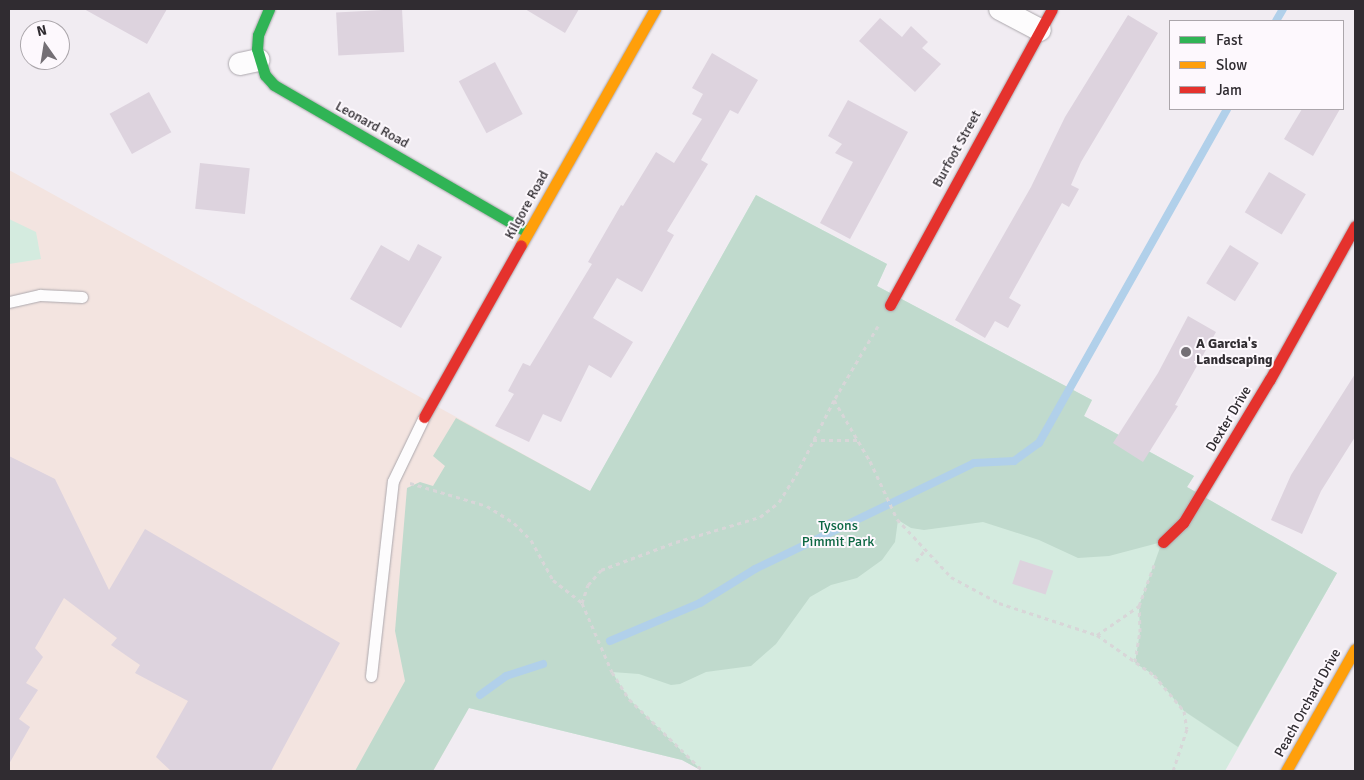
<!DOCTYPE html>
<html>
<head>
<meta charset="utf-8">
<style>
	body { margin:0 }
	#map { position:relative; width:1364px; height:780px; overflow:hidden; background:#f1ecf2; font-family:Signika,sans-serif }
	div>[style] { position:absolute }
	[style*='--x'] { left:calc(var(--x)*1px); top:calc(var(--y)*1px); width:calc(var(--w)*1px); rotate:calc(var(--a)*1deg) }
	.commercial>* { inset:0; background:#f3e4e0 }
	.green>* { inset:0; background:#d4ebdf }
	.forest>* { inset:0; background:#c0dacd }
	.stream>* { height:8px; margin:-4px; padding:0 4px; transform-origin:4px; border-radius:4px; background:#b1d0ea }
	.building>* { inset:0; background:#ddd3de; transform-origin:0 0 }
	.path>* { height:3px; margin-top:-1.5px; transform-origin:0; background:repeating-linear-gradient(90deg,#d8d6d8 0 4px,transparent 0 8px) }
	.roads { filter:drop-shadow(0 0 1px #aca8ad) drop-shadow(0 0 1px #aca8ad) }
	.lane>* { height:11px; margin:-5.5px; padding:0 5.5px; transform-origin:5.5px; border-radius:5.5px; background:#fdfcfd }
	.street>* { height:22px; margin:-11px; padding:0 11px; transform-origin:11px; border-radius:11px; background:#fdfcfd }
	.fast>* { height:11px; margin:-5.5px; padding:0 5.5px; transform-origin:5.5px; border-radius:5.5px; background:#30b455 }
	.slow>* { height:11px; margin:-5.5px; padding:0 5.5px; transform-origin:5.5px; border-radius:5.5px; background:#ff9f0a }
	.jam>* { height:11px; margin:-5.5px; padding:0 5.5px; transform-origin:5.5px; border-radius:5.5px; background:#e5322d }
	.dots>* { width:14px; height:14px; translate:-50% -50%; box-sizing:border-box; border:2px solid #fdf8fd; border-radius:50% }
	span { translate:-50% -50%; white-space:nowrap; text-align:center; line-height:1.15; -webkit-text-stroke:4px #fdf8fd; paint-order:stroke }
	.street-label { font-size:14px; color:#302c31 }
	.poi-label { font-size:14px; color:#302c31; font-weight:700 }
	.left { translate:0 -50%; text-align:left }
	.park-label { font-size:14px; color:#0d6743 }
	.frame { position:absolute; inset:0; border:10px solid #302c31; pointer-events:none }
	.legend { position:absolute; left:1169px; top:20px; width:175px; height:90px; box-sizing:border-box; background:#fdf8fd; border:1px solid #aba6ab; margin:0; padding:6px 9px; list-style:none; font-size:15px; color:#302c31 }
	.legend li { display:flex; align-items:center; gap:10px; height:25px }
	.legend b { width:25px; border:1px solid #aba6ab }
	.north { position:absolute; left:20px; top:20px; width:50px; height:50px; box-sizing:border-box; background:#fdf8fd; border:1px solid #aba6ab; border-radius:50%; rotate:347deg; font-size:14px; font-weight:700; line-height:20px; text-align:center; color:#302c31 }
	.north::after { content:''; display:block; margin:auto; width:18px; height:22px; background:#746f75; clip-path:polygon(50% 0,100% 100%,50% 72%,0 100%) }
</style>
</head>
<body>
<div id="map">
	<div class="commercial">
		<div style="clip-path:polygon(9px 170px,590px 491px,433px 771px,9px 771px)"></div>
	</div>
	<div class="green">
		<div style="clip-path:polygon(756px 195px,887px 264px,877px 286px,1092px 400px,1084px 416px,1194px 476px,1187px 487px,1337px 573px,1225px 771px,703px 771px,682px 760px,469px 708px)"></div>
		<div style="clip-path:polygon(9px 219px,36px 232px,41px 259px,9px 264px)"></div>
	</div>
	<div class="forest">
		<div style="clip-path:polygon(756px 195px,887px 264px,877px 286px,1092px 400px,1084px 416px,1194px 476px,1187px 487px,1337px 573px,1238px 747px,1184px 711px,1154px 675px,1135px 663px,1140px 632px,1139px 606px,1162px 542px,1109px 556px,1078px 558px,1039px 540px,983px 522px,924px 530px,911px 528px,898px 520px,895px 542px,882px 560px,857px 578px,831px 585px,810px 597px,776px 644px,751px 666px,706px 672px,680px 684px,671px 685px,639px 674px,612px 672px,629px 699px,702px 771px,682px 760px,469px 708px,433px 771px,355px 771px,405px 681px,395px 631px,407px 488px,420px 482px,433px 486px,445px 466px,433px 456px,456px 418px,590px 491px)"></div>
	</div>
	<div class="stream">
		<div style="--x:1276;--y:21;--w:14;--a:-60"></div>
		<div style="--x:610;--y:641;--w:98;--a:-22.9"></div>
		<div style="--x:700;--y:603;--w:65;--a:-31.7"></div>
		<div style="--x:755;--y:569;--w:243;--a:-25.8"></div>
		<div style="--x:974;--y:463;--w:40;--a:-2.9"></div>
		<div style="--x:1014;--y:461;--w:31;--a:-36"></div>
		<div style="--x:1039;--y:443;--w:383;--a:-60.6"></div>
		<div style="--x:480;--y:695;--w:32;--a:-36"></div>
		<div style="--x:506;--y:676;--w:39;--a:-18"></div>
	</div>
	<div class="building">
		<div style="clip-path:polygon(84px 9px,167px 9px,147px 44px)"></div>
		<div style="left:402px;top:9px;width:43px;height:66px;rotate:87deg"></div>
		<div style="clip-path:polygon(525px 9px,579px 9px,565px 33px)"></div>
		<div style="clip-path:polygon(1128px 15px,1158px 33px,1081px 162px,1071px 185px,1079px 189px,1069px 207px,1062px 203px,1009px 298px,1021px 305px,1008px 328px,995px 321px,985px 338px,955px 320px,1031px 187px,1065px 117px)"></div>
		<div style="clip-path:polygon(880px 18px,902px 37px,911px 26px,928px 42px,922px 48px,941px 64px,915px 92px,859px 41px)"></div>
		<div style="clip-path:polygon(712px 53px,758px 80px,738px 114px,730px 110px,701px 160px,708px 164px,667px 231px,674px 235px,642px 292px,617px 278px,593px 318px,633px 342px,611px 378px,589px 365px,561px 422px,543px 414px,529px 442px,495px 426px,514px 394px,508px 391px,523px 363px,530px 366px,592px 264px,588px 262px,621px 205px,623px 206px,656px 152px,674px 163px,702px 119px,692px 114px,703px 94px,692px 88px)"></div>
		<div style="left:495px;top:62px;width:59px;height:41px;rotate:62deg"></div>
		<div style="left:149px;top:92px;width:46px;height:45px;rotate:61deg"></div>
		<div style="clip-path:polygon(848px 100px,908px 132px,850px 239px,820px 223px,853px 162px,835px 153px,842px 144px,828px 136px)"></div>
		<div style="clip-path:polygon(1302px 109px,1340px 109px,1313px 156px,1284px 139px)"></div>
		<div style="left:200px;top:163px;width:50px;height:46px;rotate:6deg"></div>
		<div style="left:1269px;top:172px;width:43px;height:47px;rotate:31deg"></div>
		<div style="clip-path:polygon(418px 244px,442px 257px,401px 328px,350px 299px,381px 245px,409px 261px)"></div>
		<div style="left:1230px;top:245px;width:34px;height:45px;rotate:32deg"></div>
		<div style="clip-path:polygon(1188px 316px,1216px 332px,1175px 405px,1178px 406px,1143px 462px,1113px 443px,1158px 373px)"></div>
		<div style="clip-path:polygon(1355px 374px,1355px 437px,1321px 491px,1302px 534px,1271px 520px,1291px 475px)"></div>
		<div style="clip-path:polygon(9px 456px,55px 479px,109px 590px,145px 529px,340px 643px,271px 771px,171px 771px,156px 757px,188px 701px,135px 673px,140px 665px,111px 645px,117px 638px,64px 598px,35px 648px,43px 657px,26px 683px,38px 690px,19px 719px,30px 727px,9px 764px)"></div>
		<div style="left:1020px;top:560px;width:35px;height:25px;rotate:18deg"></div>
	</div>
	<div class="path">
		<div style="--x:878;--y:326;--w:86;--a:120.7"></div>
		<div style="--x:834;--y:400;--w:71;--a:59.5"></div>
		<div style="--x:870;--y:461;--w:64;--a:65"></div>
		<div style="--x:897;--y:519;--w:79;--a:47"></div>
		<div style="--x:951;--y:577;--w:55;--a:28.4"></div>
		<div style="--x:999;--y:603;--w:103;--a:18.1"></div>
		<div style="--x:1097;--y:635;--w:70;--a:35.1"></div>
		<div style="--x:1154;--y:675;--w:47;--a:50.2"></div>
		<div style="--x:1184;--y:711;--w:18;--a:81"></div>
		<div style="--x:1187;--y:729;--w:44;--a:108.4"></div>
		<div style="--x:813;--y:440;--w:44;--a:0"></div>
		<div style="--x:410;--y:483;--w:80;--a:16.6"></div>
		<div style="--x:487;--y:506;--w:32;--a:32"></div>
		<div style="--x:514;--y:523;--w:24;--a:45"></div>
		<div style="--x:531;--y:540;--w:46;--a:61.2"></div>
		<div style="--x:553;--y:580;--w:37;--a:38"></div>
		<div style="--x:582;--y:603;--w:75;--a:66.5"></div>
		<div style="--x:612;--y:672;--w:32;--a:58"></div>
		<div style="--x:629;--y:699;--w:103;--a:44.2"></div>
		<div style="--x:916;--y:561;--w:14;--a:-51"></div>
		<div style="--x:582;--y:603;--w:19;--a:-72"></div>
		<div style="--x:588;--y:585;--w:20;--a:-49"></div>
		<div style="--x:601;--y:570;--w:80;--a:-20.5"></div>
		<div style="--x:676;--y:542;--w:88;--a:-16.6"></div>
		<div style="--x:760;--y:517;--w:24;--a:-38"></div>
		<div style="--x:779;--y:502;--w:32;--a:-58"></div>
		<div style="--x:796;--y:475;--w:84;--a:-63.1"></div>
		<div style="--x:1097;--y:635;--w:51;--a:-34.6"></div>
		<div style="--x:1139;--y:606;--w:44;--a:-69.9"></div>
		<div style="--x:1135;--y:662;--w:30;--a:-81"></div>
		<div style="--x:1140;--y:632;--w:26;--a:-92"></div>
	</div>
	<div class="roads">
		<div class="lane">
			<div style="--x:9;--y:302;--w:32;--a:-13"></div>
			<div style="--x:40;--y:295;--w:42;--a:2.7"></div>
			<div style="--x:371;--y:676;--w:196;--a:-83.6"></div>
			<div style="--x:393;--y:481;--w:71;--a:-64.2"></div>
		</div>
		<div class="street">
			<div style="--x:1000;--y:9;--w:45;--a:27.7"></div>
			<div style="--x:240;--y:64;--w:19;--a:-12"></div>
		</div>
		<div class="fast">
			<div style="--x:269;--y:9;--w:28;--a:113"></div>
			<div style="--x:258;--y:35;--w:14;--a:94"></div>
			<div style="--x:257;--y:49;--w:27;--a:73"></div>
			<div style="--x:265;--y:75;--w:13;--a:48"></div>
			<div style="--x:274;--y:85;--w:293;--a:30.1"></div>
		</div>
		<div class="slow">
			<div style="--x:521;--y:245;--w:271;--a:-60.4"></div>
			<div style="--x:1286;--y:771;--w:140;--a:-60.5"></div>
		</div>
		<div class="jam">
			<div style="--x:890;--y:305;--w:337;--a:-61.3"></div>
			<div style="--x:424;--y:417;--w:197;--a:-60.6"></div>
			<div style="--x:1163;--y:542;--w:28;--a:-44"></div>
			<div style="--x:1183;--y:523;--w:168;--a:-58.9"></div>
			<div style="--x:1270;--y:379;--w:175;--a:-60.9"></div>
		</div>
	</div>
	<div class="dots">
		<div style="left:1186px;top:352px;background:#746f75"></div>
	</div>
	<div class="street-label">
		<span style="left:372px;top:125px;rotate:29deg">Leonard Road</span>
		<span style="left:957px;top:149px;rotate:-61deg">Burfoot Street</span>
		<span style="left:527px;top:205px;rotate:-61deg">Kilgore Road</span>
		<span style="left:1229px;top:419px;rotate:-59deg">Dexter Drive</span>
		<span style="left:1308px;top:703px;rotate:-61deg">Peach Orchard Drive</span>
	</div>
	<div class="poi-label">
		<span class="left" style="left:1196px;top:352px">A Garcia's<br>Landscaping</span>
	</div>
	<div class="park-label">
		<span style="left:838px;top:534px">Tysons<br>Pimmit Park</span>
	</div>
	<div class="frame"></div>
	<ul class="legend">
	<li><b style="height:6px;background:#30b455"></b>Fast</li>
	<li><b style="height:6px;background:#ff9f0a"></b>Slow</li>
	<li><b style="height:6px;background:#e5322d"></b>Jam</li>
	</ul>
	<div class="north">N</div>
</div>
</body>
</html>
